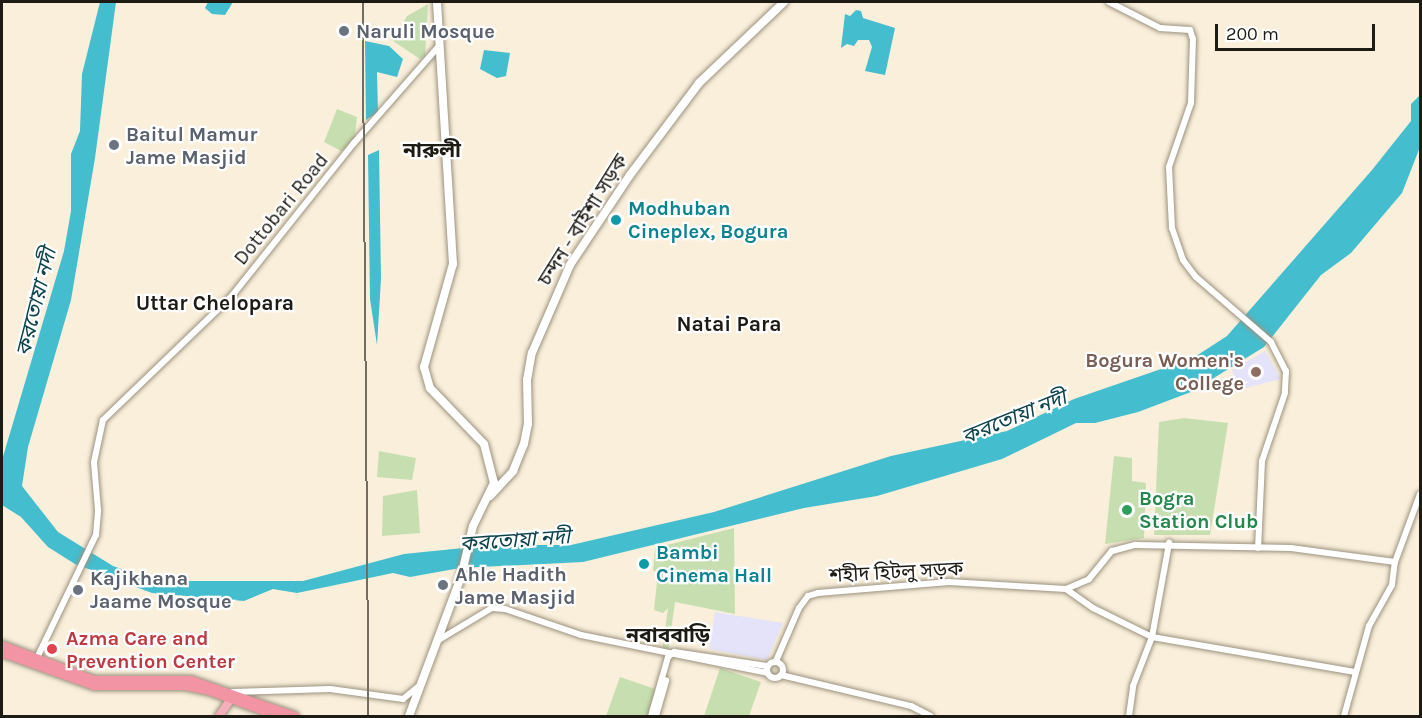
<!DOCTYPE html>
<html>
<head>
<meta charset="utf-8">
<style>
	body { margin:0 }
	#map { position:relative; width:1422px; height:718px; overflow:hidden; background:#f9efdb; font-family:Karla,"Noto Sans Bengali",sans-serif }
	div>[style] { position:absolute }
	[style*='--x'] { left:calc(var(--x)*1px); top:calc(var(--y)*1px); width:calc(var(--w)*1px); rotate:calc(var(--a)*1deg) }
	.education>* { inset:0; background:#e5e3f9 }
	.green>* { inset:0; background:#c7dfb0 }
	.water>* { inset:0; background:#44bdce }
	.roads { filter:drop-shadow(0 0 2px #9b927f) drop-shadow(0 0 2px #9b927f) }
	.tertiary>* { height:6px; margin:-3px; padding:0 3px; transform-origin:3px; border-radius:3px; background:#fff }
	.tertiary>.ring { margin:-3px; padding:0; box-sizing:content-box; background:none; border:6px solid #fff; border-radius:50% }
	.secondary>* { height:8px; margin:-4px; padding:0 4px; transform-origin:4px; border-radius:4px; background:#fff }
	.primary>* { height:8px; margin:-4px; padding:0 4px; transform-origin:4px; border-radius:4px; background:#f5afbb }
	.trunk>* { height:8px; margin:-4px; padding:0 4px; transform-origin:4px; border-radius:4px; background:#f294a4 }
	.rail>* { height:1.5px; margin:-0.75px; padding:0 0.75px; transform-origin:0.75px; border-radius:0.75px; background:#736d61 }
	.dots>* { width:16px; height:16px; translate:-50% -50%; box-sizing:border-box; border:3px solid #fff; border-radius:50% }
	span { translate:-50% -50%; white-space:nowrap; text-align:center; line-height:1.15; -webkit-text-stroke:4.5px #fff; paint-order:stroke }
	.worship-label { font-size:20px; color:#5b616d; font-weight:700 }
	.left { translate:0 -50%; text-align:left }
	.culture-label { font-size:20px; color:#0d838f; font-weight:700 }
	.street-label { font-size:20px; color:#1e1b14 }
	.education-label { font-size:20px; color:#785e54; font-weight:700 }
	.right { translate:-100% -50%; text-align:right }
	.leisure-label { font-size:20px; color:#27864d; font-weight:700 }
	.health-label { font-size:20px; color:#be3a42; font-weight:700 }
	.neighbourhood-label { font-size:21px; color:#1e1b14; font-weight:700 }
	.water-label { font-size:21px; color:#0d434b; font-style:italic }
	.frame { position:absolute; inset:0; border:3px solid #1e1b14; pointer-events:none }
	.scale { position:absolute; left:1215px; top:24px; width:160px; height:27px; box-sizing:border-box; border:3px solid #1e1b14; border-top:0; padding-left:8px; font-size:18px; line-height:21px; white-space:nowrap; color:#1e1b14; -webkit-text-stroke:4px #fff; paint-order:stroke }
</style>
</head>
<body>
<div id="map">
	<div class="education">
		<div style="clip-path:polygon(1265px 351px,1281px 379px,1238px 390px,1232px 370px)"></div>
		<div style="clip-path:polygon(715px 612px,783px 623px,767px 660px,709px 649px)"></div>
	</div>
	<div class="green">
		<div style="clip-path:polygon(428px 4px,425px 57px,420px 59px,393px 41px,407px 16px)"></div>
		<div style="clip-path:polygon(337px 109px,357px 117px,354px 143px,341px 151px,324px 142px)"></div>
		<div style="clip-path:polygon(1184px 418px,1228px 423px,1210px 535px,1154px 535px,1159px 422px)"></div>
		<div style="clip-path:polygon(379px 451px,416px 458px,412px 480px,377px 477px)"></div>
		<div style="clip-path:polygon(1114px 456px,1132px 458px,1132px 481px,1146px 483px,1144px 538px,1105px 544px)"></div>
		<div style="clip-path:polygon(417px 490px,420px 533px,382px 536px,383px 496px)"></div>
		<div style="clip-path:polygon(734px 528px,735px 614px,675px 602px,668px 653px,662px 652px,668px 608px,663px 613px,654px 610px,658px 572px,653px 571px,655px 548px)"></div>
		<div style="clip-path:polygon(720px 668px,761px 682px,749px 716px,704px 716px)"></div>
		<div style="clip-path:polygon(620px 677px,658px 690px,649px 716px,606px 716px)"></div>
	</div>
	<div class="water">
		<div style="clip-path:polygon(100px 2px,116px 2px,95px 158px,71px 300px,28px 447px,22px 486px,58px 532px,113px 566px,155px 581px,303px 581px,404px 554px,493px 545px,571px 545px,714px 512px,891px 456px,1007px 431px,1074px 399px,1193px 358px,1227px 336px,1372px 170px,1411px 121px,1411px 104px,1420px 95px,1420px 147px,1402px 193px,1351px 253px,1321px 275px,1264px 347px,1191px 392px,1138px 412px,1095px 423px,1076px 423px,1002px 459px,877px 496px,804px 508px,583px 562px,460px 568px,410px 577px,393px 573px,297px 593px,273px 589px,244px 601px,152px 593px,75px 564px,48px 547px,21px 517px,2px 505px,2px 460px,64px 251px,71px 211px,71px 154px,80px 131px,82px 74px)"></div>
		<div style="clip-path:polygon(208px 2px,233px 2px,225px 15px,212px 14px,205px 8px)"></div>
		<div style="clip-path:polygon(856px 10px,861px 11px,863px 18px,895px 28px,885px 75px,865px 71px,872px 47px,869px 40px,858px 40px,854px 46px,847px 44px,841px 48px,845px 14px,850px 16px)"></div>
		<div style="clip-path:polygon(365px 41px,389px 46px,403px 59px,397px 77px,377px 72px,378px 112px,366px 120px)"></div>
		<div style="clip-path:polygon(484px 50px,510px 53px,506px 76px,497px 78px,480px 69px)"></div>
		<div style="clip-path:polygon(379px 150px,381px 279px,377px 345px,370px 299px,368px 155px)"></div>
	</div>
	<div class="roads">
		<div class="tertiary">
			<div style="--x:1109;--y:2;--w:57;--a:27"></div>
			<div style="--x:1160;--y:28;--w:30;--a:4"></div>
			<div style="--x:1190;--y:30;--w:9;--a:72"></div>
			<div style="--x:1193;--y:39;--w:64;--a:91.8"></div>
			<div style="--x:1191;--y:103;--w:68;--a:109"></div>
			<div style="--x:1169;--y:167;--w:61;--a:87.2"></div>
			<div style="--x:1172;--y:228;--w:34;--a:71"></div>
			<div style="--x:1183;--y:260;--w:21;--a:53"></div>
			<div style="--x:1196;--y:277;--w:99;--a:40.9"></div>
			<div style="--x:1271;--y:342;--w:33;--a:63"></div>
			<div style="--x:1286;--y:371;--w:22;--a:93"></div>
			<div style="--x:1285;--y:393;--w:72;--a:108.7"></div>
			<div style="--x:1262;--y:461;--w:87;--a:92.6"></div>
			<div style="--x:1066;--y:589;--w:33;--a:35"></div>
			<div style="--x:1093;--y:608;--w:66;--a:26.2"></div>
			<div style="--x:1152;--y:637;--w:206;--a:9.8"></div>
			<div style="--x:437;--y:641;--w:64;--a:-31"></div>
			<div style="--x:492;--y:608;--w:13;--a:4"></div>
			<div style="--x:505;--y:609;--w:80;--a:18.9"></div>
			<div style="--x:581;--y:635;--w:190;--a:11.5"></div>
			<div style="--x:36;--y:660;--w:139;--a:-64.4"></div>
			<div style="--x:96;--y:535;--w:25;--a:-85"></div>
			<div style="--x:98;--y:510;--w:48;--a:-94.8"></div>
			<div style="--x:94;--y:462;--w:43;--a:-77.9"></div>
			<div style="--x:103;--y:420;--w:178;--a:-43.9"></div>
			<div style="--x:231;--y:297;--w:197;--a:-51.4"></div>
			<div style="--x:354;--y:143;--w:129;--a:-48.8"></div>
			<div style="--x:776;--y:661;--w:58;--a:-66.5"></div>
			<div style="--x:799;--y:608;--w:15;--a:-53"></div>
			<div style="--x:808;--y:596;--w:10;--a:-17"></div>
			<div style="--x:818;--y:593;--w:131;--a:-4.8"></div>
			<div style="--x:949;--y:582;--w:117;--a:3.4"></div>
			<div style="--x:1066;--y:589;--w:25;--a:-23"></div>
			<div style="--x:1089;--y:579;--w:36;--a:-51"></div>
			<div style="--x:1112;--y:551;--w:24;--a:-15"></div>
			<div style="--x:1135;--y:545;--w:156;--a:1.1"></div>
			<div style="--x:1291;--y:548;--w:105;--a:7.7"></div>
			<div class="ring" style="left:767px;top:662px;width:10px;height:10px"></div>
			<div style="--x:781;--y:675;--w:134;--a:13.4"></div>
			<div style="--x:911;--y:706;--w:22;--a:27"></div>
			<div style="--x:233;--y:692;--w:97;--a:-1.8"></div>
			<div style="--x:330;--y:689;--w:74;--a:7.8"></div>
			<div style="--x:403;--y:699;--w:19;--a:-39"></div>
			<div style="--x:651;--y:716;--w:61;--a:-73.9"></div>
			<div style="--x:668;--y:657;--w:8;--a:-40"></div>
			<div style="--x:674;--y:652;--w:94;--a:8.6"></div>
			<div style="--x:656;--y:716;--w:37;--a:-74"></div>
			<div style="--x:1129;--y:716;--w:30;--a:-82"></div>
			<div style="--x:1133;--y:686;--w:53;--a:-68.8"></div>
			<div style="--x:1152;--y:637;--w:96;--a:-79.7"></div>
			<div style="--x:1344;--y:716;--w:93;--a:-74.5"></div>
			<div style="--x:1369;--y:626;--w:47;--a:-60.7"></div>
			<div style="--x:1392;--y:585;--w:23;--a:-83"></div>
			<div style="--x:1395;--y:562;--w:72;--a:-69.8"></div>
		</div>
		<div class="secondary">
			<div style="--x:490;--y:496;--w:34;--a:-47"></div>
			<div style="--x:513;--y:471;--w:29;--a:-68"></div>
			<div style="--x:524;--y:444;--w:20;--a:-79"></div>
			<div style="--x:528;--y:424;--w:44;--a:-91.3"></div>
			<div style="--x:527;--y:380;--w:27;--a:-80"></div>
			<div style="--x:532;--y:353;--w:96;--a:-66.6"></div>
			<div style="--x:570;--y:265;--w:108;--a:-56.3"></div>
			<div style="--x:630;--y:175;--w:115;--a:-53.1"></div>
			<div style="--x:699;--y:83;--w:117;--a:-43.6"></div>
			<div style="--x:409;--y:716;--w:148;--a:-69.5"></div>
			<div style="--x:461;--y:577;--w:52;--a:-76.8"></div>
			<div style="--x:473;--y:526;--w:48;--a:-64"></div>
			<div style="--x:494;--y:483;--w:40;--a:-104.4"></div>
			<div style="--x:484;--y:444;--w:78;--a:-134"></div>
			<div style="--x:430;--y:388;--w:22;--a:-106"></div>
			<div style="--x:424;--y:367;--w:107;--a:-74.3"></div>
			<div style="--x:453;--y:264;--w:262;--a:-93.5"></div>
		</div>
		<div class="primary">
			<div style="--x:219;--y:716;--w:21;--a:-55"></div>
		</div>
		<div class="trunk">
			<div style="--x:2;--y:645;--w:98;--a:20.8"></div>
			<div style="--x:94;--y:680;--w:97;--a:0"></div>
			<div style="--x:191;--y:680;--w:110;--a:19.1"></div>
			<div style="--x:2;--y:653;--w:98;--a:19.7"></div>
			<div style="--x:94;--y:686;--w:91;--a:0"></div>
			<div style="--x:185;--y:686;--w:25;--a:12"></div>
			<div style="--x:209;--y:691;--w:72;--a:20.2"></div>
		</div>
	</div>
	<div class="rail">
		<div style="--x:363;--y:2;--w:714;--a:89.52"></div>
	</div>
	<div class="dots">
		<div style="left:344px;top:31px;background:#6b7280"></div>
		<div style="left:114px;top:145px;background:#6b7280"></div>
		<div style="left:616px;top:220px;background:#0f9aa8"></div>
		<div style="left:1256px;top:372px;background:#8d6e63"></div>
		<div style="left:1127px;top:510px;background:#2e9e5b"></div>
		<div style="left:644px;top:564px;background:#0f9aa8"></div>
		<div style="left:443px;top:585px;background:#6b7280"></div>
		<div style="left:78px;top:590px;background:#6b7280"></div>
		<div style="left:52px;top:649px;background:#e0444e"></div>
	</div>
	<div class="worship-label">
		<span class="left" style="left:356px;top:31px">Naruli Mosque</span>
		<span class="left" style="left:126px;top:146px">Baitul Mamur<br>Jame Masjid</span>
		<span class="left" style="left:455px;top:586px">Ahle Hadith<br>Jame Masjid</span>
		<span class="left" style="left:90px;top:590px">Kajikhana<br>Jaame Mosque</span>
	</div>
	<div class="culture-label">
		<span class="left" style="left:628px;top:220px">Modhuban<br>Cineplex, Bogura</span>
		<span class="left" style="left:656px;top:564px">Bambi<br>Cinema Hall</span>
	</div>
	<div class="street-label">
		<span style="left:281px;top:209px;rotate:-51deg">Dottobari Road</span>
		<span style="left:583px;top:220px;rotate:-58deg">চন্দন - বাইশা সড়ক</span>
		<span style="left:896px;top:572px;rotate:-3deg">শহীদ হিটলু সড়ক</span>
	</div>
	<div class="education-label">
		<span class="right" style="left:1244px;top:372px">Bogura Women's<br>College</span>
	</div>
	<div class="leisure-label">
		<span class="left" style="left:1139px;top:510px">Bogra<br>Station Club</span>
	</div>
	<div class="health-label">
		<span class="left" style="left:66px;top:650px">Azma Care and<br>Prevention Center</span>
	</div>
	<div class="neighbourhood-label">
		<span style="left:432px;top:150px">নারুলী</span>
		<span style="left:215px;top:303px">Uttar Chelopara</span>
		<span style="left:729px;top:324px">Natai Para</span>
		<span style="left:668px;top:635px">নবাববাড়ি</span>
	</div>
	<div class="water-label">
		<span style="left:36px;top:302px;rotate:-76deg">করতোয়া নদী</span>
		<span style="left:1014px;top:417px;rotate:-22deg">করতোয়া নদী</span>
		<span style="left:515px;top:540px;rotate:-4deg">করতোয়া নদী</span>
	</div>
	<div class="frame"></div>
	<div class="scale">200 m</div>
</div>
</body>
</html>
